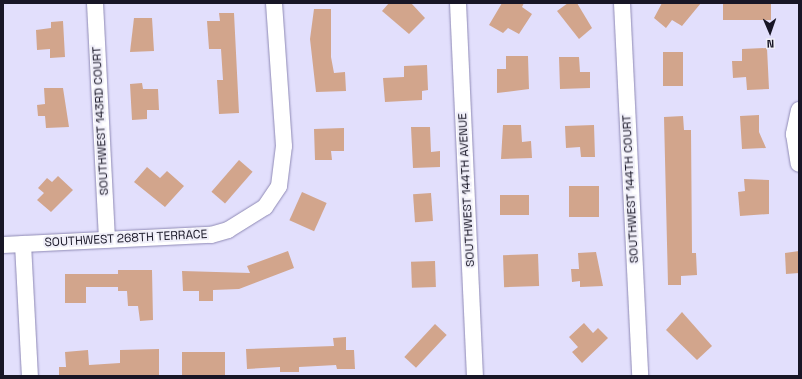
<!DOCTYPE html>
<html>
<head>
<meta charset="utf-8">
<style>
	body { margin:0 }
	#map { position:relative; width:802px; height:379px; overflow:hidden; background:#e2dffc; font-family:"Space Grotesk",sans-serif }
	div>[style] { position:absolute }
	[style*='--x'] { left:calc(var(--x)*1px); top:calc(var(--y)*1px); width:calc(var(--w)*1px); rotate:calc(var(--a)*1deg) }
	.building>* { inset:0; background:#d2a58c; transform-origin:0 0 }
	.roads { filter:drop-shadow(0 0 1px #8f8ab5) drop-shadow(0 0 1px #8f8ab5) }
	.minor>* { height:16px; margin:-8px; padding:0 8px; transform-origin:8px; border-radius:8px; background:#fff }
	span { translate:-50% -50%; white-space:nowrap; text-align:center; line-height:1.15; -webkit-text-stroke:4px #f0eff9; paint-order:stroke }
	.street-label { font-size:12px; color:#181626 }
	.frame { position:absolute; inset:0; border:4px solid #181626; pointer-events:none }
	.north { position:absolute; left:750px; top:12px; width:40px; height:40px; -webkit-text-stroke:3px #f0eff9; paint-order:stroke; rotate:178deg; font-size:11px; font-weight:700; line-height:16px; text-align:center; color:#181626 }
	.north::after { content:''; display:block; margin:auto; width:14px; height:18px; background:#181626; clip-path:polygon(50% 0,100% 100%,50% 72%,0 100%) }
</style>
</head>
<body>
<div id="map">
	<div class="building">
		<div style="clip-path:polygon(389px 3px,411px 3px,425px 18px,409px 34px,382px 11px)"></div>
		<div style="clip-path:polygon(502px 3px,524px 3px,522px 7px,532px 14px,519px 34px,508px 28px,503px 33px,489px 25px)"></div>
		<div style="clip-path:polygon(568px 3px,577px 3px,592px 28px,579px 39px,557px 11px)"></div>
		<div style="clip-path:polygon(662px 3px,701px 3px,682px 26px,672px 20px,666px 28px,654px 18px)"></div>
		<div style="left:723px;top:3px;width:48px;height:17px"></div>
		<div style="clip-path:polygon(314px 9px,331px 9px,331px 57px,334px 73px,345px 72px,346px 91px,316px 92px,310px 39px)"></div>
		<div style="clip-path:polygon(219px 13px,234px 13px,239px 113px,219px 114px,217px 80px,223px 80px,221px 49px,209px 49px,207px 21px,220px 21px)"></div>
		<div style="clip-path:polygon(134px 18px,152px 18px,154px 51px,130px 52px)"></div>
		<div style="clip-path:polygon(63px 21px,65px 57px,50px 58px,50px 49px,37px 50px,36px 30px,51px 28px,51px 22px)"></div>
		<div style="clip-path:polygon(767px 48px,769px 89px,747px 90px,746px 77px,733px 78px,732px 61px,742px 61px,742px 49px)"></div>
		<div style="left:663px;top:52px;width:20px;height:34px"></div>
		<div style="clip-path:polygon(506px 56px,528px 56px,529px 89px,497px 93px,497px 69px,506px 69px)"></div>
		<div style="clip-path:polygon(559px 57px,579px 57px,580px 72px,590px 72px,590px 88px,560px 89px)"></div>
		<div style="clip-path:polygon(427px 65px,428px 90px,422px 91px,422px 100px,385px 102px,383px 78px,404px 77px,404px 66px)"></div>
		<div style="clip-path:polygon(142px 83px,143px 89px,158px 89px,159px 110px,147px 110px,147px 119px,132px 120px,130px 84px)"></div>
		<div style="clip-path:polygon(44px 88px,63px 88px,69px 127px,46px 128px,45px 116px,38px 116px,37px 105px,45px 104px)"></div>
		<div style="clip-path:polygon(759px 115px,759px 132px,766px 148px,742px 149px,740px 116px)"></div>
		<div style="clip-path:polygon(683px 116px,684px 130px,691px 130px,692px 253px,696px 253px,697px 275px,681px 276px,681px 285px,668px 285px,664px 117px)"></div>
		<div style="clip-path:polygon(503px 125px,521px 125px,522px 142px,531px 141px,532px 158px,501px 159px)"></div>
		<div style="clip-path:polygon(594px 125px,595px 157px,581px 157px,580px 147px,566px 148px,565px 126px)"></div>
		<div style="clip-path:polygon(411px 127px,430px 127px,431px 152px,440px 151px,440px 167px,413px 168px)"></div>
		<div style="clip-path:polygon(344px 128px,344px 151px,331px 151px,332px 160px,315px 160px,314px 129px)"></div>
		<div style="left:239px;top:160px;width:18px;height:42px;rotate:41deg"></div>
		<div style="clip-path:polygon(147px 167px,160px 178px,167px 171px,184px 186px,165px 207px,134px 182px)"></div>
		<div style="clip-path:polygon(58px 176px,73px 190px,51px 212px,37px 200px,44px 193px,38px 188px,47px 178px,52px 182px)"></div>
		<div style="clip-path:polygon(744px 179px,769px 180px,769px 214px,740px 216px,738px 192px,745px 191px)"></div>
		<div style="left:599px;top:186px;width:31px;height:30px;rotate:90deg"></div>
		<div style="left:302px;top:192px;width:27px;height:31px;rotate:24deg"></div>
		<div style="left:431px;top:193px;width:28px;height:18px;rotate:86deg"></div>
		<div style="left:529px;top:195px;width:20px;height:29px;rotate:90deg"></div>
		<div style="clip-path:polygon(288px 251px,294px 268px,239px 289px,213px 290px,213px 301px,199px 301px,199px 291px,183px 291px,182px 271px,250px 273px,247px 266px)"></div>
		<div style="clip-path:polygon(799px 251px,799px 273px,786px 274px,785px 253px)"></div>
		<div style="clip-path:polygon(596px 252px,603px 286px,580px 287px,580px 281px,572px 282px,571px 269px,579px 269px,578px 253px)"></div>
		<div style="left:538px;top:254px;width:32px;height:35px;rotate:88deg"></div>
		<div style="left:435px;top:261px;width:26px;height:24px;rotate:88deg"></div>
		<div style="clip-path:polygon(118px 270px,152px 270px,153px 320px,140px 321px,138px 306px,128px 306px,127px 291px,118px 291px,118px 287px,86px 287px,86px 303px,65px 303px,65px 274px,118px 274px)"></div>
		<div style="clip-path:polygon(682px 312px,712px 346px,697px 360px,666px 330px)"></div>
		<div style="clip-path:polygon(584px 323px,593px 333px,598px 328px,608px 338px,582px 363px,572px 352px,578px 347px,569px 337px)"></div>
		<div style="left:435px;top:324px;width:16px;height:45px;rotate:43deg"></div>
		<div style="clip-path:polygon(346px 337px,346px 350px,354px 350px,355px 369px,337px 369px,336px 365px,299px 367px,299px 372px,280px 372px,280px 367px,247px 369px,246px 349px,334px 346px,333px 338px)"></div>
		<div style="clip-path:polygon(159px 349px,159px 376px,59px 376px,59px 367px,66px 367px,65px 352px,88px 350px,89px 365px,120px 363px,120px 350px)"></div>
		<div style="left:182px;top:352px;width:43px;height:23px"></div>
	</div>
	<div class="roads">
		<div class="minor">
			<div style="--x:95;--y:3;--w:237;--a:87.1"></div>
			<div style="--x:458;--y:3;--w:373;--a:87.4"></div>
			<div style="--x:622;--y:3;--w:373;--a:87.2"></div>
			<div style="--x:799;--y:110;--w:25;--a:102"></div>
			<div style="--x:794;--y:134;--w:30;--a:81"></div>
			<div style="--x:23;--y:244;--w:132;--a:87"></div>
			<div style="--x:3;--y:245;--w:208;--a:-2.8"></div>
			<div style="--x:211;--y:235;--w:18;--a:-16"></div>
			<div style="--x:228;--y:230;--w:44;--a:-31.9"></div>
			<div style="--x:265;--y:207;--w:25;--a:-56"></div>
			<div style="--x:279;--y:186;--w:40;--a:-82.9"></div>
			<div style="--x:284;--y:146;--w:143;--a:-94"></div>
		</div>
	</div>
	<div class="street-label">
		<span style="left:101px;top:121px;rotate:-93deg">SOUTHWEST 143RD COURT</span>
		<span style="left:631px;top:189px;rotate:-93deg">SOUTHWEST 144TH COURT</span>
		<span style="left:467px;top:190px;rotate:-93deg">SOUTHWEST 144TH AVENUE</span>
		<span style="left:126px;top:239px;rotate:-3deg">SOUTHWEST 268TH TERRACE</span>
	</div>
	<div class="frame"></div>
	<div class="north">N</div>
</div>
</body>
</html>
